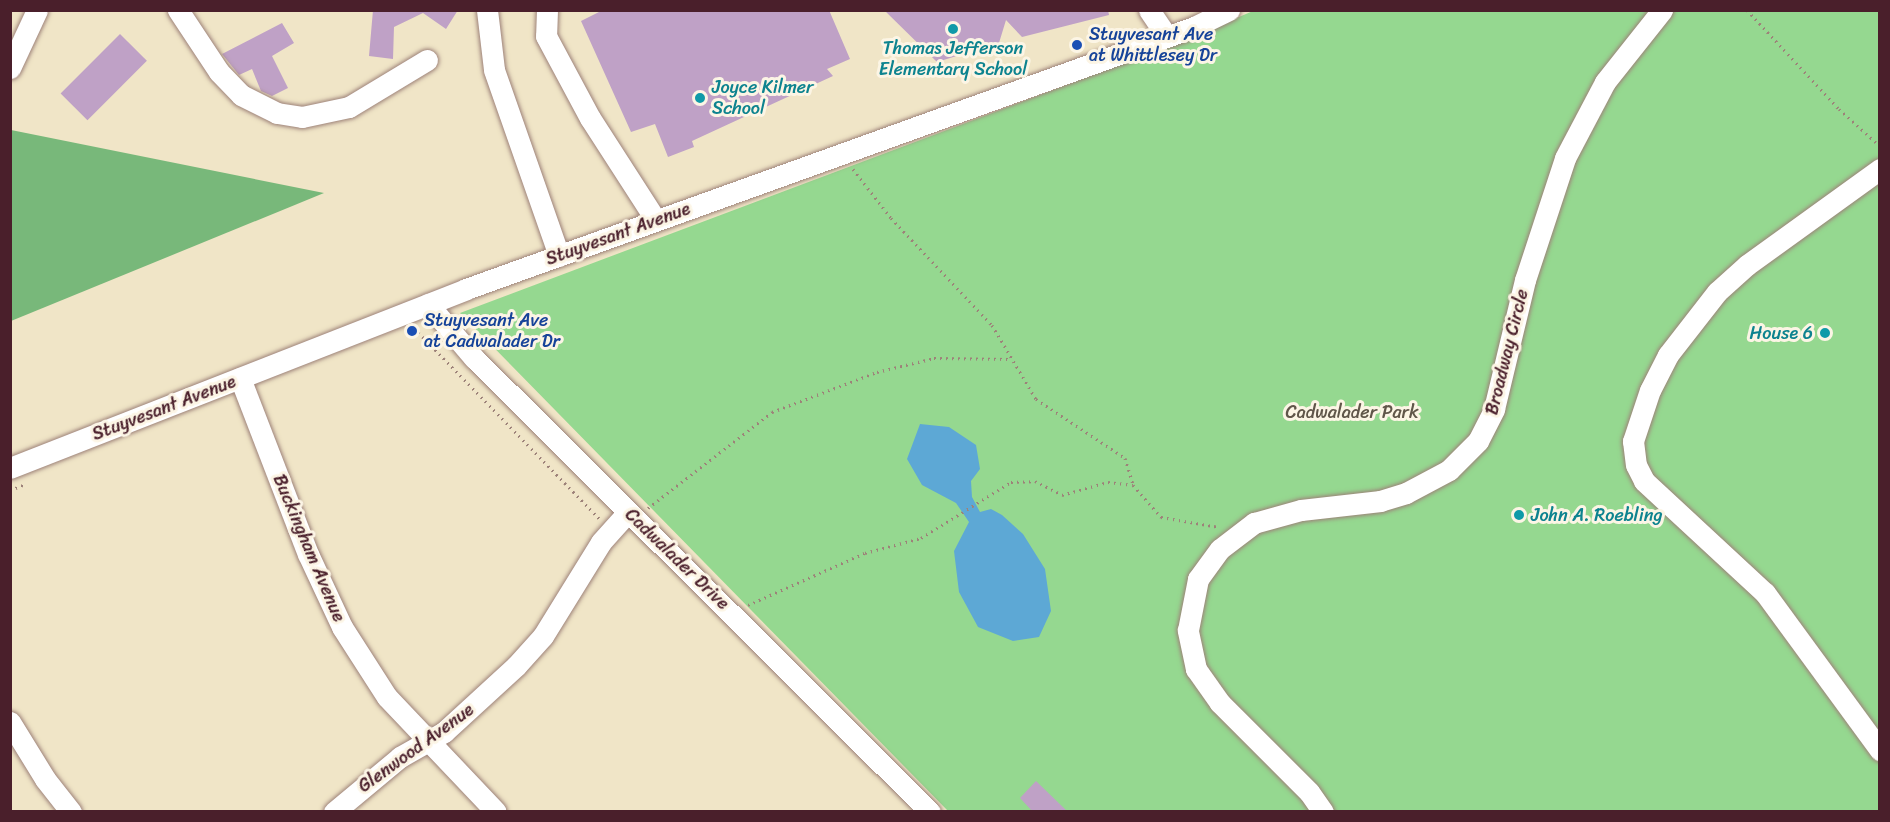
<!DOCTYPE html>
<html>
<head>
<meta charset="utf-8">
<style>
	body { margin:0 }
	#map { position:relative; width:1890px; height:822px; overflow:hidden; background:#f0e5c7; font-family:Sriracha,sans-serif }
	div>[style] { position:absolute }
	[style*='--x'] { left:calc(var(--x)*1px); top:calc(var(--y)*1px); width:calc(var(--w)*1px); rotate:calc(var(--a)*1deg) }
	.green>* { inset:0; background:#95d890 }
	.forest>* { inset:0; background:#78b87a }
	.water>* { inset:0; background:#5da8d5 }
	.building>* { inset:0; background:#bfa1c6; transform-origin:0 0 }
	.path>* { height:3px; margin-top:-1.5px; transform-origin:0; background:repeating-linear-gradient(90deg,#9d8279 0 1.5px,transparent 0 6px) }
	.roads { filter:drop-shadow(0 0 2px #9d8279) drop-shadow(0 0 2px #9d8279) }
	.minor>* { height:21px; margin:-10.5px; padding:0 10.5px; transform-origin:10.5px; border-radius:10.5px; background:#fff }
	.dots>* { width:16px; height:16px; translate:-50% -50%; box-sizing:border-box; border:3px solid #fcf5e5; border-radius:50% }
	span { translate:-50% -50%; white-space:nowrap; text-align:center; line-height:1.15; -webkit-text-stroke:6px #fcf5e5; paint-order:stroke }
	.transit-label { font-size:18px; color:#164399 }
	.left { translate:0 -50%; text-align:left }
	.culture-label { font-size:18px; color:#0d838f }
	.right { translate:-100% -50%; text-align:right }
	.street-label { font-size:18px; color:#4a1f2b }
	.park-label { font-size:18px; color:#605649 }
	.frame { position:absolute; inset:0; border:12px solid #4a1f2b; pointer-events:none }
</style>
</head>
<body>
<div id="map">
	<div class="green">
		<div style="clip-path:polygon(1253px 11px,1879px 11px,1879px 811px,948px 811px,460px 313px,1173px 45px)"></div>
	</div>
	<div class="forest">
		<div style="clip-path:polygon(11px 130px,324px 193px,11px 321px)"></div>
	</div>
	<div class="water">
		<div style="clip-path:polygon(920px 424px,949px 427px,976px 445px,980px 469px,971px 481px,972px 497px,980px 512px,991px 509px,1002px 515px,1023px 534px,1045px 569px,1051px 611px,1039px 637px,1013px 641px,978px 627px,959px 592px,954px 551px,969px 522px,956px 503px,922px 485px,907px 459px)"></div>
	</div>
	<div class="building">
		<div style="clip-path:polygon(373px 10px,458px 10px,446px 29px,423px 13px,394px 27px,393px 59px,369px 56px)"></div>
		<div style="clip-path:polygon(603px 10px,829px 10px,850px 59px,827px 69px,833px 76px,692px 141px,694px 147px,668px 157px,655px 124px,631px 132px,581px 21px)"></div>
		<div style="clip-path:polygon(884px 10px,1108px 10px,1109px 15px,1022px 37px,1006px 20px,999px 43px,937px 62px)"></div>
		<div style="clip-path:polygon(282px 23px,294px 43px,272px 56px,288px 88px,272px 96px,261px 91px,252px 69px,239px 75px,222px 54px)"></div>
		<div style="left:120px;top:34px;width:38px;height:84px;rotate:45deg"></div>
		<div style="clip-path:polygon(1036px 781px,1068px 812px,1033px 812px,1020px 798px)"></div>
	</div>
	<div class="path">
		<div style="--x:1747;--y:10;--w:135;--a:47.1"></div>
		<div style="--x:1839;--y:109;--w:55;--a:42.1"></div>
		<div style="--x:853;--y:169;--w:62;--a:52.2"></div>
		<div style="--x:891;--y:218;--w:147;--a:46.7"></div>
		<div style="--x:992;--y:325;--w:86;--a:59.3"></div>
		<div style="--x:1036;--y:399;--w:107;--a:33.5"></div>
		<div style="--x:1125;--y:458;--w:28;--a:73"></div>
		<div style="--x:414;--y:328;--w:267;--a:45.8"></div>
		<div style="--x:10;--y:490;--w:17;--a:-21"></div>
		<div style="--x:648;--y:508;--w:157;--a:-37.7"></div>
		<div style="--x:772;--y:412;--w:112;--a:-20.9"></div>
		<div style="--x:877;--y:372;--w:59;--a:-13.8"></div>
		<div style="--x:934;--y:358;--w:76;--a:0.8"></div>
		<div style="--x:748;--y:605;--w:128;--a:-24"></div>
		<div style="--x:865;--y:553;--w:58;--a:-15"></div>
		<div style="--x:921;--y:538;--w:106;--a:-31.9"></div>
		<div style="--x:1011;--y:482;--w:24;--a:-2"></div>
		<div style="--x:1035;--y:481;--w:30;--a:27"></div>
		<div style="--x:1062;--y:495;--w:48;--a:-15.8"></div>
		<div style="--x:1108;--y:482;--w:25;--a:7"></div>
		<div style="--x:1133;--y:485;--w:43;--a:48.8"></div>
		<div style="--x:1161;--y:517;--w:59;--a:9.8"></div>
	</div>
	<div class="roads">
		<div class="minor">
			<div style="--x:178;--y:10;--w:74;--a:56.5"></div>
			<div style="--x:219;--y:72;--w:32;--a:46"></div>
			<div style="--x:241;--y:95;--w:40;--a:26.6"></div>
			<div style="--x:277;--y:113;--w:25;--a:9"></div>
			<div style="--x:302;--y:117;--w:48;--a:-12"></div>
			<div style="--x:349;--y:107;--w:91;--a:-31.1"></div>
			<div style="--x:487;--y:10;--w:60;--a:83.3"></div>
			<div style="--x:494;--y:70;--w:197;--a:70.7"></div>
			<div style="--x:547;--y:10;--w:26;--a:92"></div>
			<div style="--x:546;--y:36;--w:93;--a:61.8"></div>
			<div style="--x:590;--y:118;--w:120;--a:57.2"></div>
			<div style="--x:1149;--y:10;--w:32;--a:56"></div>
			<div style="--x:10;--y:68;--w:64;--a:-65"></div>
			<div style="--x:1880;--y:169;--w:164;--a:144.2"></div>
			<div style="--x:1747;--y:265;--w:40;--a:138"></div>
			<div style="--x:1717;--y:292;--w:80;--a:127.9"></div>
			<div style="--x:1668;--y:355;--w:39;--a:117"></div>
			<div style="--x:1650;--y:390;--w:54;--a:108.4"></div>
			<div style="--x:1633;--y:441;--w:24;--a:83"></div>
			<div style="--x:1636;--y:465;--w:18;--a:63"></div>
			<div style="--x:1644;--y:481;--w:165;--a:42.8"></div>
			<div style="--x:1765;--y:593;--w:195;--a:53.8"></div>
			<div style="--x:428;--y:304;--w:71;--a:49.6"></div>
			<div style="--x:474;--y:358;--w:643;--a:44.87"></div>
			<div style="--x:240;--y:378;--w:189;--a:68.9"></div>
			<div style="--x:308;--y:554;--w:81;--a:65"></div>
			<div style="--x:342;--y:627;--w:83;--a:57.3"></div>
			<div style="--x:387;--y:697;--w:158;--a:46.5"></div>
			<div style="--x:10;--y:468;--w:490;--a:-21.4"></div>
			<div style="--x:466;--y:289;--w:774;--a:-19.79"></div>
			<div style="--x:1194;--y:27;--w:39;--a:-26"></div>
			<div style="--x:10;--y:722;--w:67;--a:58.4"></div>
			<div style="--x:45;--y:779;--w:42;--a:51.8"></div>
			<div style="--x:334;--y:812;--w:86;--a:-39.8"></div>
			<div style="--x:400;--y:757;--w:51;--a:-29.6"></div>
			<div style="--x:444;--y:732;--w:98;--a:-42.5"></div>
			<div style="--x:516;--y:666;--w:40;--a:-48"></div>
			<div style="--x:543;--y:636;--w:110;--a:-58.3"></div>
			<div style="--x:601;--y:542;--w:40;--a:-48"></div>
			<div style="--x:1323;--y:812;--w:24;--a:-125"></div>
			<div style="--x:1309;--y:792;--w:126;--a:-135"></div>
			<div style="--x:1220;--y:703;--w:42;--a:-125.2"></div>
			<div style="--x:1196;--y:669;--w:40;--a:-102"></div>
			<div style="--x:1188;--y:630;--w:52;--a:-78.9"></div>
			<div style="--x:1198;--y:579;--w:37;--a:-54"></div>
			<div style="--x:1220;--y:549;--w:43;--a:-37.4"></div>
			<div style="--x:1254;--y:523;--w:49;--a:-15.5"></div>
			<div style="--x:1301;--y:510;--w:80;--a:-6.5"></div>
			<div style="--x:1380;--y:501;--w:27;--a:-17"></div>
			<div style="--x:1406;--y:493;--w:49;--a:-28.1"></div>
			<div style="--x:1449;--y:470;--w:41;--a:-45"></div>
			<div style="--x:1478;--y:441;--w:36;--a:-63"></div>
			<div style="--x:1494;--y:409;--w:133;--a:-76.5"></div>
			<div style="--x:1525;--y:280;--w:128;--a:-71.8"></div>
			<div style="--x:1565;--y:158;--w:86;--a:-62.2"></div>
			<div style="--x:1605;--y:82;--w:92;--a:-51.6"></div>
		</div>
	</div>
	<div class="dots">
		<div style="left:953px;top:29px;background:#0f9aa8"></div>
		<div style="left:1077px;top:45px;background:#1a4fb4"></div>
		<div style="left:700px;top:98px;background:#0f9aa8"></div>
		<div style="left:412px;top:331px;background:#1a4fb4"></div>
		<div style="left:1825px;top:333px;background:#0f9aa8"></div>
		<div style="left:1519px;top:515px;background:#0f9aa8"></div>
	</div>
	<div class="transit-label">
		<span class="left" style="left:1089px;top:45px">Stuyvesant Ave<br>at Whittlesey Dr</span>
		<span class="left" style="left:424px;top:331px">Stuyvesant Ave<br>at Cadwalader Dr</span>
	</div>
	<div class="culture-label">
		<span style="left:953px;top:59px">Thomas Jefferson<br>Elementary School</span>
		<span class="left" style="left:712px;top:98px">Joyce Kilmer<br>School</span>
		<span class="right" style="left:1813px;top:333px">House 6</span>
		<span class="left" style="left:1531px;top:515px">John A. Roebling</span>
	</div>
	<div class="street-label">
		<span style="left:618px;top:234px;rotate:-20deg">Stuyvesant Avenue</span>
		<span style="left:1507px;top:352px;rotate:-76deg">Broadway Circle</span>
		<span style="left:164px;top:408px;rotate:-21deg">Stuyvesant Avenue</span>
		<span style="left:309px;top:548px;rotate:67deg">Buckingham Avenue</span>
		<span style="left:677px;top:559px;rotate:44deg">Cadwalader Drive</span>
		<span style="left:416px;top:748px;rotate:-36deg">Glenwood Avenue</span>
	</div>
	<div class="park-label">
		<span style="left:1352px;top:412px">Cadwalader Park</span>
	</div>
	<div class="frame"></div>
</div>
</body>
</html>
